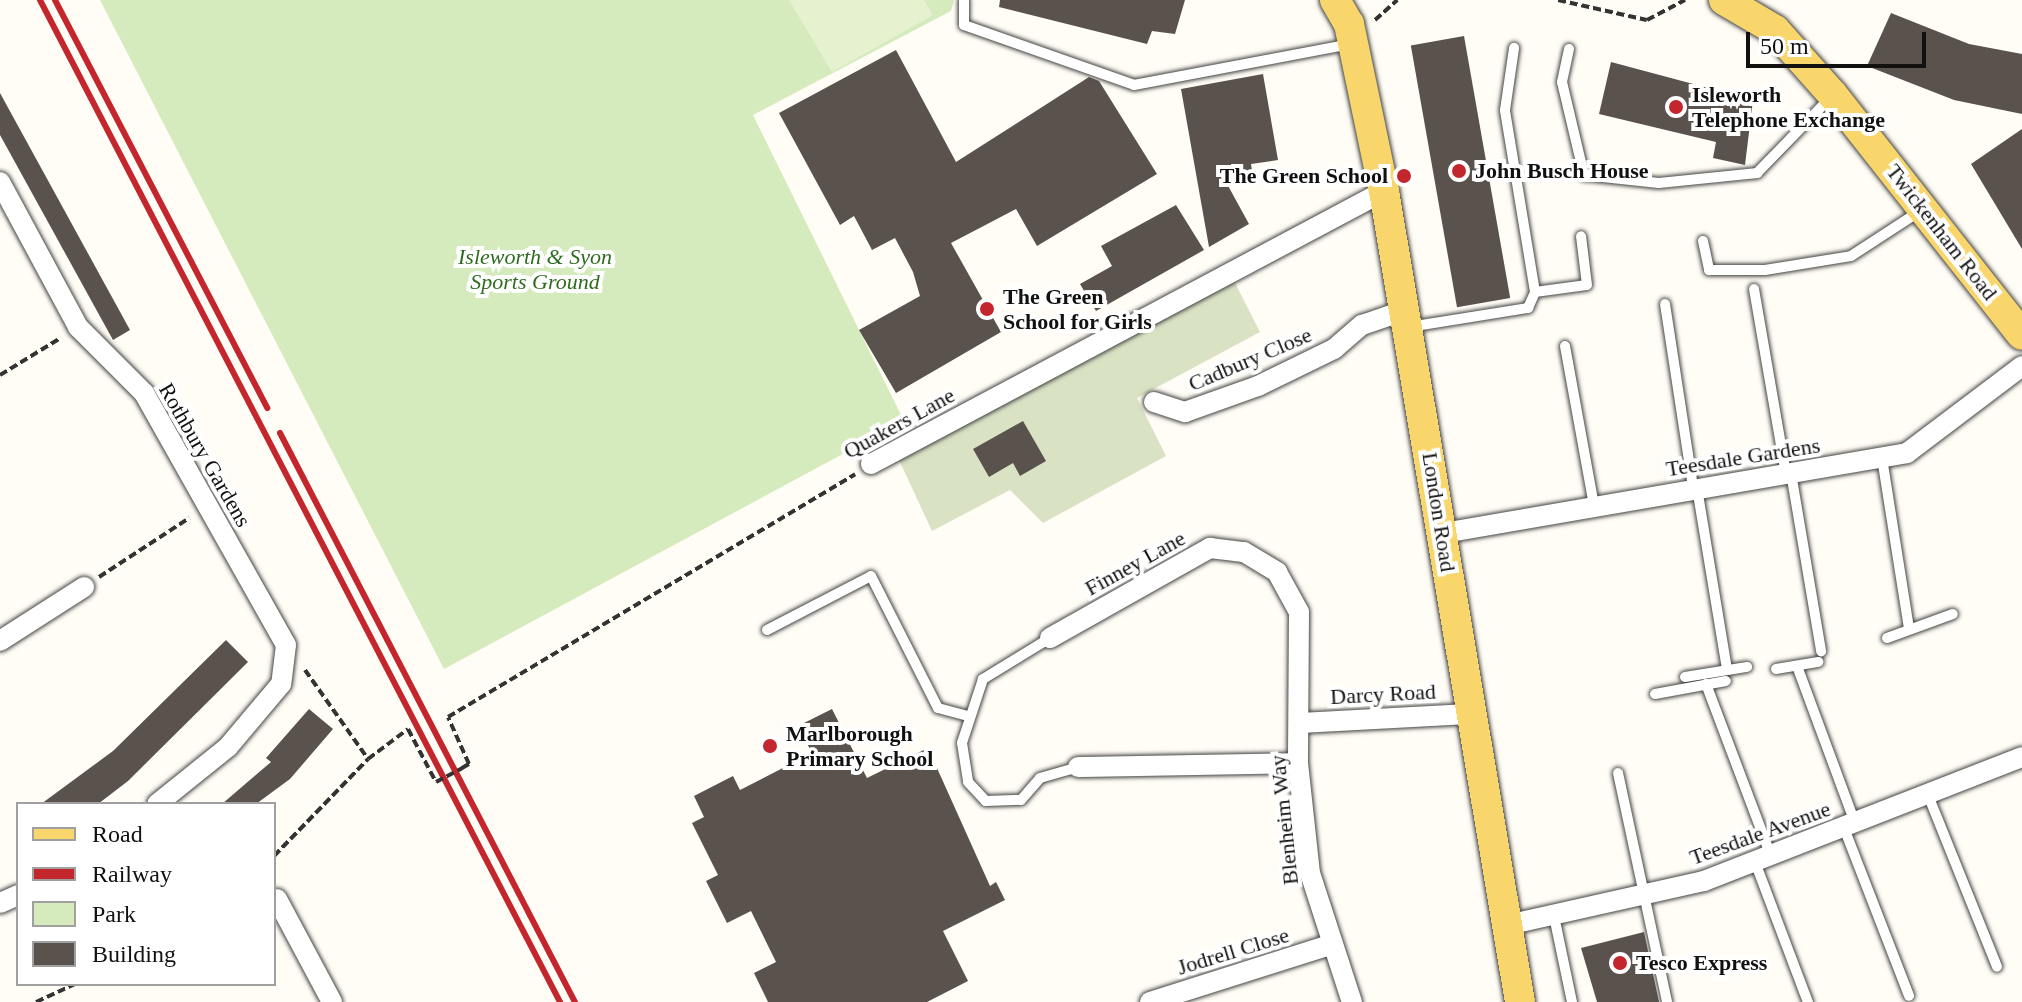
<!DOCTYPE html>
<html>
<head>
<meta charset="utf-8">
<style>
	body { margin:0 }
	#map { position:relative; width:2022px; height:1002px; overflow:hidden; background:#fffdf5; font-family:Georgia,serif }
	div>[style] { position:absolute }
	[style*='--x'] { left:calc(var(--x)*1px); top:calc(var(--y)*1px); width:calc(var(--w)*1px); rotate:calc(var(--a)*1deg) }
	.green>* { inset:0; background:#d5ebbd }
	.cemetery>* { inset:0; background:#d9e3c4 }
	.pitch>* { inset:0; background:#e6f2cf }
	.building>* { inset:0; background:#5a524d; transform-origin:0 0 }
	.path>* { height:4px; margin-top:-2px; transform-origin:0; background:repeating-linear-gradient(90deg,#333 0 8px,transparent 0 12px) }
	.roads { filter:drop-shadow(0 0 2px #444) drop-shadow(0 0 2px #444) }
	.lane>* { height:10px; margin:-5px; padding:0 5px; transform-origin:5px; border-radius:5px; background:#fff }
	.street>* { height:20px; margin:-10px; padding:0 10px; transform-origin:10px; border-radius:10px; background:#fff }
	.primary>* { height:30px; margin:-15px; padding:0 15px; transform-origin:15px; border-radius:15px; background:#f9d66b }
	.rail>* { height:6px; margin:-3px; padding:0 3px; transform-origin:3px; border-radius:3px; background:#c4262e }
	.path-bridge>* { height:4px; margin-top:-2px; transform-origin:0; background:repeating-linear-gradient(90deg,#333 0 8px,transparent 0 12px) }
	.dots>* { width:22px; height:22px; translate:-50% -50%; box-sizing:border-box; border:4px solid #fff; border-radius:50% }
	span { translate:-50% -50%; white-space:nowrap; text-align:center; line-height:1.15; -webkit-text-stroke:8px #fff; paint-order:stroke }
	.poi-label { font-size:22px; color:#111; font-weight:700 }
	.left { translate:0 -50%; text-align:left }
	.right { translate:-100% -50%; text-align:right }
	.street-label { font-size:22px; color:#111 }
	.park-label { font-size:22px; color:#2f6b1f; font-style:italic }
	.legend { position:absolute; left:16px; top:802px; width:260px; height:184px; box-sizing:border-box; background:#fff; border:2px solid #a0a0a0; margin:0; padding:10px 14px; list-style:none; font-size:24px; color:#111 }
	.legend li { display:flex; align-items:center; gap:16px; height:40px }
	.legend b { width:40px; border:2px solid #a0a0a0 }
	.scale { position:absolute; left:1746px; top:32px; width:180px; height:36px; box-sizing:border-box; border:4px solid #111; border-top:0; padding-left:10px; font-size:24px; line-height:28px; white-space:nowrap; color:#111; -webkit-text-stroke:6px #fff; paint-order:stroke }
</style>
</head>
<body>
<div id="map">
	<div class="green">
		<div style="clip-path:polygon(100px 0,954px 0,951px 11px,753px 115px,904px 421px,444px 669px)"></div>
	</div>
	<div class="cemetery">
		<div style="clip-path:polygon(1234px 281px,1260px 332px,1137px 398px,1166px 456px,1043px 523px,1010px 490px,932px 531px,899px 460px)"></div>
	</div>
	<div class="pitch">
		<div style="clip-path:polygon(789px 0,924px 0,933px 15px,832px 72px)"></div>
	</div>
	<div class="building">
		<div style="clip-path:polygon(1000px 0,1185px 0,1175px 34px,1152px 31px,1147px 44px,999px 7px)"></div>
		<div style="clip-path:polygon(1891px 13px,1969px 44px,2022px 54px,2022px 114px,1954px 100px,1867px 66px)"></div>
		<div style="left:1464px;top:36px;width:266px;height:54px;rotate:80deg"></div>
		<div style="clip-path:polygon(896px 50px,956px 162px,1089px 77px,1099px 81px,1157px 174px,1037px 246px,1016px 209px,951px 243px,1001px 332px,896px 393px,859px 330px,920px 296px,913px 272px,895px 238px,872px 250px,854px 216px,840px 225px,779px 113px)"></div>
		<div style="clip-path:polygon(1611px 62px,1753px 100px,1745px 165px,1713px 158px,1716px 142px,1599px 114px)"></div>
		<div style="clip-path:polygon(1263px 74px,1278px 160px,1251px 164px,1253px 177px,1226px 182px,1249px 224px,1209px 247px,1181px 89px)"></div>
		<div style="clip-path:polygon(0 93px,130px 330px,113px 340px,0 135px)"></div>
		<div style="clip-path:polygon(2022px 129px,2022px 249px,1971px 164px)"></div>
		<div style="clip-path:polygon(1176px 205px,1204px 250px,1096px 311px,1080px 284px,1112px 266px,1101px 246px)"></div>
		<div style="clip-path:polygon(1023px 421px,1046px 461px,1020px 476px,1013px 463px,989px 477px,973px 449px)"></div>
		<div style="clip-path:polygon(226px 640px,248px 662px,128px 781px,98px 804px,41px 804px,113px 751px)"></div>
		<div style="clip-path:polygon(309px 709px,333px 729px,290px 779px,256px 804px,222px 804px,271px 762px,266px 758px)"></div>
		<div style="clip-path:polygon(832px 709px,867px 778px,928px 748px,990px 886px,996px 882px,1005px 900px,943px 931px,968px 981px,927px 1002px,768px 1002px,754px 973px,776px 962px,751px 911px,727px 923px,706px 881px,718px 875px,692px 823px,704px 817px,694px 796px,733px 776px,740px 790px,812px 753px,798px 726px)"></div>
		<div style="clip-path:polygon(1644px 932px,1659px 1002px,1597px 1002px,1581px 948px)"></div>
	</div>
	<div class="path">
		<div style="--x:1558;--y:0;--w:91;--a:12.7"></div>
		<div style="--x:1647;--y:20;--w:43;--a:-27.8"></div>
		<div style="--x:1375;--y:20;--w:30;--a:-42"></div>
		<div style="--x:0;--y:375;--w:69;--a:-31.4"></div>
		<div style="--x:99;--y:577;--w:108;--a:-33.2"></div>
		<div style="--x:305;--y:670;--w:109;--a:54.7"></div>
		<div style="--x:462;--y:768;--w:8;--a:-30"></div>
		<div style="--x:469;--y:764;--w:51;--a:-114.1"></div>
		<div style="--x:448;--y:717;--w:474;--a:-30.8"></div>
		<div style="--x:274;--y:856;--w:135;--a:-45.9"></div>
		<div style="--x:368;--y:759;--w:50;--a:-36.9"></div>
		<div style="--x:408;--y:729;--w:60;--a:62.2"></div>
		<div style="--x:36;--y:1002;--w:43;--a:-24.8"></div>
	</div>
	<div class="roads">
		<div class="lane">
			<div style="--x:964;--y:0;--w:25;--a:90"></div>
			<div style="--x:964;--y:25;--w:180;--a:19.4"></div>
			<div style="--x:1134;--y:85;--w:220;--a:-10.7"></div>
			<div style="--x:1569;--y:49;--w:34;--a:102"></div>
			<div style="--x:1562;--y:82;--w:96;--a:76.7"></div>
			<div style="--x:1584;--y:175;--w:75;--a:6.1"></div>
			<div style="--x:1659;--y:183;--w:99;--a:-5.8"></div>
			<div style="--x:1757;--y:173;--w:106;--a:-45.8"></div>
			<div style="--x:1703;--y:241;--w:30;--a:78"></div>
			<div style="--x:1709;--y:270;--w:56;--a:0"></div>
			<div style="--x:1765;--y:270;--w:87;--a:-9.2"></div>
			<div style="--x:1851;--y:256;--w:82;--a:-33.1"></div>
			<div style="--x:1754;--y:289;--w:188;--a:80.2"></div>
			<div style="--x:1535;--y:292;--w:52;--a:-7.7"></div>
			<div style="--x:1587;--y:285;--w:49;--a:-97"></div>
			<div style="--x:1665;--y:304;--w:186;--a:81.3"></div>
			<div style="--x:1409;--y:327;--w:121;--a:-9.1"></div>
			<div style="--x:1528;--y:308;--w:17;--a:-66"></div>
			<div style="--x:1535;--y:292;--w:184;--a:-99.4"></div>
			<div style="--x:1505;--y:110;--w:63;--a:-81.7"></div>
			<div style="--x:1565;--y:346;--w:162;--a:79.7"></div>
			<div style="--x:1882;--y:458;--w:172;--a:81"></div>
			<div style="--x:1791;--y:473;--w:181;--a:80.4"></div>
			<div style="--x:1697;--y:488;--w:184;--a:80.6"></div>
			<div style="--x:767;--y:630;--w:117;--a:-27.4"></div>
			<div style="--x:871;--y:576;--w:148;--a:63.1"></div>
			<div style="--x:938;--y:708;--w:30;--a:15"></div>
			<div style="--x:1050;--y:638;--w:79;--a:148.5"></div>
			<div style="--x:983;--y:679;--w:67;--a:108.2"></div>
			<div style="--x:962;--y:743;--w:39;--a:81"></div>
			<div style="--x:968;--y:782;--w:26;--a:47"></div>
			<div style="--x:986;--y:801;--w:35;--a:-2"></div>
			<div style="--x:1021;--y:800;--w:29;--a:-49"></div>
			<div style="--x:1040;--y:778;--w:40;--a:-16"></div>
			<div style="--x:1887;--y:638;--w:70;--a:-20"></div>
			<div style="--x:1797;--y:666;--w:167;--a:69.7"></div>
			<div style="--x:1776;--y:669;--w:43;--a:-9.5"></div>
			<div style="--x:1685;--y:677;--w:63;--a:-9.2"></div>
			<div style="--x:1706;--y:684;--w:184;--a:69.3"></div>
			<div style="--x:1655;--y:694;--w:72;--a:-10.4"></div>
			<div style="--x:1618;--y:773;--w:234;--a:77.9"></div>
			<div style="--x:1928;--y:795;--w:185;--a:68.1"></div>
			<div style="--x:1844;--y:828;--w:180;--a:68.8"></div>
			<div style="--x:1755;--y:862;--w:150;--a:69.3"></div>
			<div style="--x:1554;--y:916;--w:88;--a:78.2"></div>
		</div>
		<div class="street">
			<div style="--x:0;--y:182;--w:165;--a:61.7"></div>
			<div style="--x:78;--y:327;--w:93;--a:45"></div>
			<div style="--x:144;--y:393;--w:289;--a:60.6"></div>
			<div style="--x:286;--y:645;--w:39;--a:97"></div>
			<div style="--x:281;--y:684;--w:82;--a:130.1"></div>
			<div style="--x:228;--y:747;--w:91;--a:141.2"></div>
			<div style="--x:1154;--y:402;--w:33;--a:18"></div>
			<div style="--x:1185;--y:412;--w:77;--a:-19.6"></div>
			<div style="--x:1258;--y:386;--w:85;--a:-26"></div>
			<div style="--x:1334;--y:349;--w:37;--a:-41"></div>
			<div style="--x:1362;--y:325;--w:43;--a:-18.9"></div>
			<div style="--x:871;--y:464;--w:581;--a:-28.02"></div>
			<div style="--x:1444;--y:533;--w:470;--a:-9.8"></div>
			<div style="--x:1907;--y:453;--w:144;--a:-37.1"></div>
			<div style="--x:1050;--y:638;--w:184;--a:-29.4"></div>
			<div style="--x:1210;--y:548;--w:34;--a:7"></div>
			<div style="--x:1244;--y:552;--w:39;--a:31"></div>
			<div style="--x:1277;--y:572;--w:46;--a:61.2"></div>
			<div style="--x:1299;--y:612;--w:151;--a:90.4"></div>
			<div style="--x:1298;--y:763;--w:111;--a:83.8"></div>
			<div style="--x:1310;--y:873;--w:136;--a:72"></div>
			<div style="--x:0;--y:641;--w:100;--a:-32.7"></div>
			<div style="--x:1301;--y:723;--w:167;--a:-3.1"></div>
			<div style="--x:1078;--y:767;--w:220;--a:-1"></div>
			<div style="--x:277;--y:899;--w:117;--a:61.9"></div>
			<div style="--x:0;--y:903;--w:20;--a:-24"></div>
			<div style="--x:1507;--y:925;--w:202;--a:-12.6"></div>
			<div style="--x:1704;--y:881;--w:341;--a:-21.3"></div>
			<div style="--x:1150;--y:1002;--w:189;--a:-17.6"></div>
		</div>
		<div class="primary">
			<div style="--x:1335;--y:0;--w:28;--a:60"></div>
			<div style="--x:1349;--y:24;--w:171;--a:78.2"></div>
			<div style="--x:1384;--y:191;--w:822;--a:80.48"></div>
			<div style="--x:1724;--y:0;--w:59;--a:30.5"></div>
			<div style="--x:1775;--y:30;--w:87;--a:48.3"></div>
			<div style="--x:1833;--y:95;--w:305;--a:51.8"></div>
		</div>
	</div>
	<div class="rail">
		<div style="--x:40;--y:0;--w:1129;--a:62.57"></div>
		<div style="--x:55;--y:0;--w:460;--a:62.5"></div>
		<div style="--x:280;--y:433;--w:641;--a:62.6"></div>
	</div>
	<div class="path-bridge">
		<div style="--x:436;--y:782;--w:30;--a:-28"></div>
	</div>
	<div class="dots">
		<div style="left:1676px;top:107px;background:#c4262e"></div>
		<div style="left:1459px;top:171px;background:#c4262e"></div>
		<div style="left:1404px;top:176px;background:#c4262e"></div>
		<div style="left:987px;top:309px;background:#c4262e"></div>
		<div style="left:770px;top:746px;background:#c4262e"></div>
		<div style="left:1620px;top:963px;background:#c4262e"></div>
	</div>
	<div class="poi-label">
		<span class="left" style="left:1692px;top:107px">Isleworth<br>Telephone Exchange</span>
		<span class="left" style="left:1475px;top:171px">John Busch House</span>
		<span class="right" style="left:1388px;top:176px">The Green School</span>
		<span class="left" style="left:1003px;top:309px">The Green<br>School for Girls</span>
		<span class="left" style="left:786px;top:746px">Marlborough<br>Primary School</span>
		<span class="left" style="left:1636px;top:963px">Tesco Express</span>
	</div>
	<div class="street-label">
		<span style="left:1942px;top:232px;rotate:52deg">Twickenham Road</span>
		<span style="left:1250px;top:359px;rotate:-23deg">Cadbury Close</span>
		<span style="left:899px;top:423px;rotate:-29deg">Quakers Lane</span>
		<span style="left:205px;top:455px;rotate:60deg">Rothbury Gardens</span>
		<span style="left:1743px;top:457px;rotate:-9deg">Teesdale Gardens</span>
		<span style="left:1439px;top:512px;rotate:81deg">London Road</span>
		<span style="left:1135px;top:563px;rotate:-29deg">Finney Lane</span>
		<span style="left:1383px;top:694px;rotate:-3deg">Darcy Road</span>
		<span style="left:1284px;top:820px;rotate:-96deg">Blenheim Way</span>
		<span style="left:1760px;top:833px;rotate:-20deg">Teesdale Avenue</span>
		<span style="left:1233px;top:951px;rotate:-17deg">Jodrell Close</span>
	</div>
	<div class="park-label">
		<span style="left:535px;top:269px">Isleworth &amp; Syon<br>Sports Ground</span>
	</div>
	<ul class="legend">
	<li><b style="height:10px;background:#f9d66b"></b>Road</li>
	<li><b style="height:10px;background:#c4262e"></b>Railway</li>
	<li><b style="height:22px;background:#d5ebbd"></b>Park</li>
	<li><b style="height:22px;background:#5a524d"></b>Building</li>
	</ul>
	<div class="scale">50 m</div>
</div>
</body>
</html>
